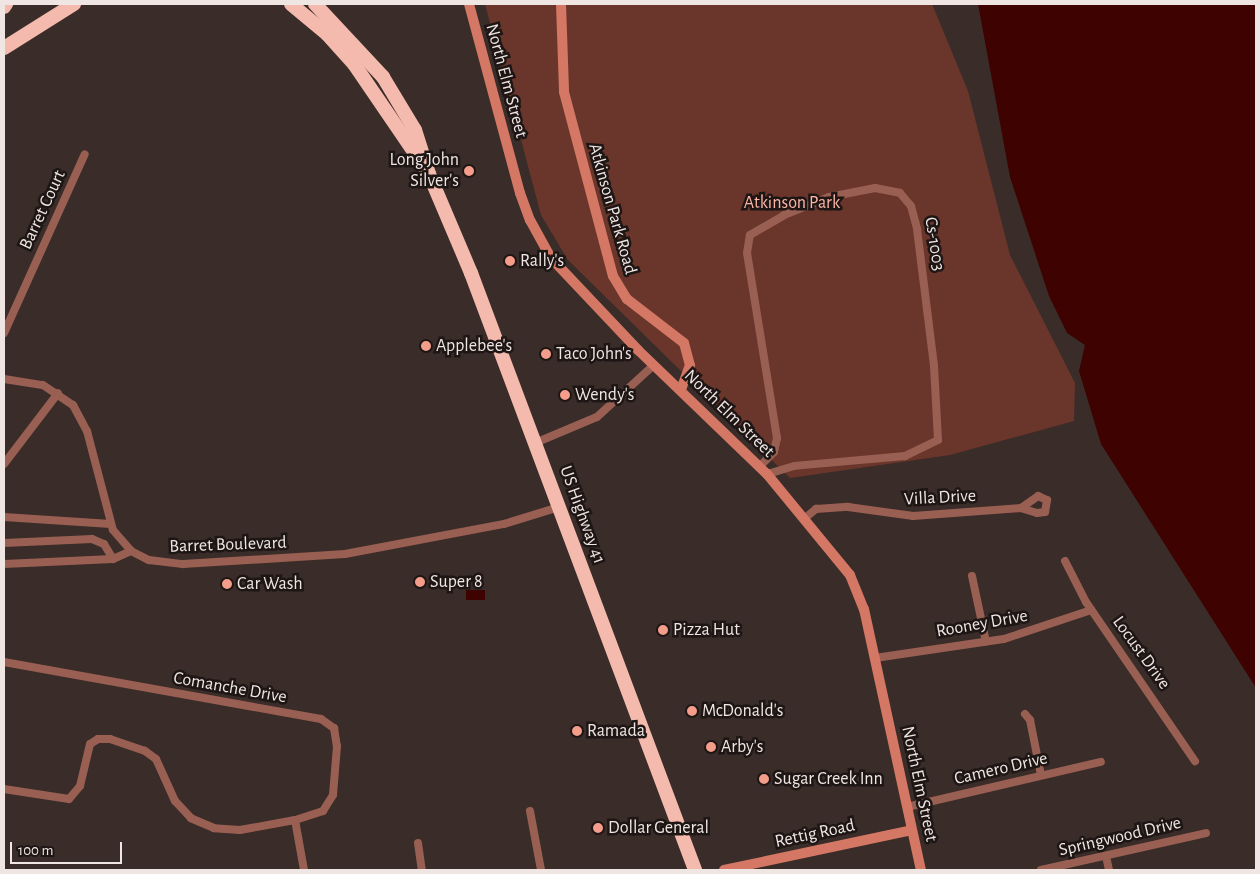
<!DOCTYPE html>
<html>
<head>
<meta charset="utf-8">
<style>
	body { margin:0 }
	#map { position:relative; width:1260px; height:874px; overflow:hidden; background:#3a2c28; font-family:"Alegreya Sans",sans-serif }
	div>[style] { position:absolute }
	[style*='--x'] { left:calc(var(--x)*1px); top:calc(var(--y)*1px); width:calc(var(--w)*1px); rotate:calc(var(--a)*1deg) }
	.green>* { inset:0; background:#6a362b }
	.water>* { inset:0; background:#3e0200; transform-origin:0 0 }
	.street>* { height:8px; margin:-4px; padding:0 4px; transform-origin:4px; border-radius:4px; background:#995f52 }
	.secondary>* { height:10px; margin:-5px; padding:0 5px; transform-origin:5px; border-radius:5px; background:#d47764 }
	.highway>* { height:14px; margin:-7px; padding:0 7px; transform-origin:7px; border-radius:7px; background:#f4baad }
	.dots>* { width:14px; height:14px; translate:-50% -50%; box-sizing:border-box; border:2px solid #1d1614; border-radius:50% }
	span { translate:-50% -50%; white-space:nowrap; text-align:center; line-height:1.15; -webkit-text-stroke:5px #1d1614; paint-order:stroke }
	.street-label { font-size:18px; color:#efe5e3 }
	.poi-label { font-size:18px; color:#efe5e3 }
	.right { translate:-100% -50%; text-align:right }
	.left { translate:0 -50%; text-align:left }
	.park-label { font-size:18px; color:#feb5a5 }
	.frame { position:absolute; inset:0; border:5px solid #efe5e3; pointer-events:none }
	.scale { position:absolute; left:10px; top:842px; width:112px; height:22px; box-sizing:border-box; border:2px solid #efe5e3; border-top:0; padding-left:6px; font-size:15px; line-height:18px; white-space:nowrap; color:#efe5e3; -webkit-text-stroke:4px #1d1614; paint-order:stroke }
</style>
</head>
<body>
<div id="map">
	<div class="green">
		<div style="clip-path:polygon(485px 4px,932px 4px,968px 91px,1010px 255px,1075px 383px,1074px 421px,950px 455px,790px 478px,568px 260px,541px 215px)"></div>
	</div>
	<div class="water">
		<div style="clip-path:polygon(978px 4px,1256px 4px,1256px 688px,1101px 444px,1079px 371px,1085px 345px,1067px 333px,1049px 296px,1010px 177px)"></div>
		<div style="left:485px;top:590px;width:10px;height:19px;rotate:90deg"></div>
	</div>
	<div class="street">
		<div style="--x:4;--y:333;--w:196;--a:-65.7"></div>
		<div style="--x:4;--y:379;--w:39;--a:9"></div>
		<div style="--x:43;--y:385;--w:36;--a:34"></div>
		<div style="--x:73;--y:405;--w:30;--a:62"></div>
		<div style="--x:87;--y:431;--w:102;--a:75.3"></div>
		<div style="--x:113;--y:530;--w:28;--a:49"></div>
		<div style="--x:131;--y:551;--w:20;--a:27"></div>
		<div style="--x:149;--y:560;--w:34;--a:7"></div>
		<div style="--x:183;--y:564;--w:162;--a:-3.5"></div>
		<div style="--x:345;--y:554;--w:162;--a:-10.7"></div>
		<div style="--x:504;--y:524;--w:58;--a:-17.2"></div>
		<div style="--x:535;--y:443;--w:67;--a:-22.8"></div>
		<div style="--x:597;--y:417;--w:77;--a:-42.4"></div>
		<div style="--x:4;--y:464;--w:89;--a:-52.7"></div>
		<div style="--x:759;--y:467;--w:21;--a:-45"></div>
		<div style="--x:774;--y:452;--w:14;--a:-78"></div>
		<div style="--x:777;--y:438;--w:187;--a:-99.2"></div>
		<div style="--x:747;--y:253;--w:18;--a:-81"></div>
		<div style="--x:750;--y:235;--w:39;--a:-30"></div>
		<div style="--x:784;--y:215;--w:48;--a:-21.8"></div>
		<div style="--x:829;--y:197;--w:47;--a:-11.1"></div>
		<div style="--x:875;--y:188;--w:25;--a:11"></div>
		<div style="--x:900;--y:193;--w:17;--a:50"></div>
		<div style="--x:911;--y:206;--w:24;--a:75"></div>
		<div style="--x:917;--y:229;--w:138;--a:82.9"></div>
		<div style="--x:934;--y:366;--w:74;--a:86.9"></div>
		<div style="--x:938;--y:440;--w:37;--a:154"></div>
		<div style="--x:905;--y:456;--w:111;--a:174.9"></div>
		<div style="--x:794;--y:466;--w:28;--a:163"></div>
		<div style="--x:1038;--y:496;--w:10;--a:24"></div>
		<div style="--x:1047;--y:500;--w:12;--a:99"></div>
		<div style="--x:1045;--y:512;--w:8;--a:173"></div>
		<div style="--x:1037;--y:513;--w:17;--a:-163"></div>
		<div style="--x:1021;--y:508;--w:21;--a:-35"></div>
		<div style="--x:4;--y:517;--w:107;--a:3.7"></div>
		<div style="--x:804;--y:519;--w:16;--a:-40"></div>
		<div style="--x:816;--y:509;--w:32;--a:-4"></div>
		<div style="--x:848;--y:507;--w:66;--a:7.9"></div>
		<div style="--x:913;--y:516;--w:108;--a:-4.2"></div>
		<div style="--x:4;--y:543;--w:88;--a:-2.6"></div>
		<div style="--x:92;--y:539;--w:13;--a:23"></div>
		<div style="--x:104;--y:544;--w:17;--a:59"></div>
		<div style="--x:113;--y:559;--w:20;--a:-24"></div>
		<div style="--x:1065;--y:561;--w:46;--a:62.9"></div>
		<div style="--x:1086;--y:602;--w:193;--a:55.6"></div>
		<div style="--x:4;--y:564;--w:109;--a:-2.6"></div>
		<div style="--x:972;--y:576;--w:67;--a:78"></div>
		<div style="--x:875;--y:658;--w:130;--a:-8.4"></div>
		<div style="--x:1004;--y:639;--w:92;--a:-18.4"></div>
		<div style="--x:4;--y:662;--w:322;--a:10.2"></div>
		<div style="--x:321;--y:719;--w:16;--a:35"></div>
		<div style="--x:334;--y:728;--w:18;--a:81"></div>
		<div style="--x:337;--y:746;--w:49;--a:94.7"></div>
		<div style="--x:333;--y:795;--w:19;--a:122"></div>
		<div style="--x:323;--y:811;--w:29;--a:162"></div>
		<div style="--x:295;--y:820;--w:56;--a:169.7"></div>
		<div style="--x:240;--y:830;--w:26;--a:-176"></div>
		<div style="--x:214;--y:828;--w:25;--a:-157"></div>
		<div style="--x:191;--y:818;--w:23;--a:-133"></div>
		<div style="--x:175;--y:801;--w:46;--a:-114.3"></div>
		<div style="--x:156;--y:759;--w:14;--a:-144"></div>
		<div style="--x:145;--y:751;--w:37;--a:-161"></div>
		<div style="--x:110;--y:739;--w:12;--a:180"></div>
		<div style="--x:98;--y:739;--w:9;--a:148"></div>
		<div style="--x:90;--y:744;--w:43;--a:103.4"></div>
		<div style="--x:80;--y:786;--w:17;--a:130"></div>
		<div style="--x:69;--y:799;--w:66;--a:-171.3"></div>
		<div style="--x:1025;--y:714;--w:8;--a:50"></div>
		<div style="--x:1030;--y:720;--w:56;--a:78.7"></div>
		<div style="--x:907;--y:807;--w:199;--a:-13.1"></div>
		<div style="--x:530;--y:811;--w:60;--a:79.4"></div>
		<div style="--x:295;--y:820;--w:51;--a:79.8"></div>
		<div style="--x:418;--y:843;--w:27;--a:82"></div>
		<div style="--x:1106;--y:856;--w:14;--a:78"></div>
		<div style="--x:1041;--y:870;--w:169;--a:-12.6"></div>
	</div>
	<div class="secondary">
		<div style="--x:469;--y:4;--w:196;--a:74.9"></div>
		<div style="--x:520;--y:193;--w:29;--a:70"></div>
		<div style="--x:530;--y:220;--w:43;--a:61.1"></div>
		<div style="--x:551;--y:258;--w:127;--a:46.6"></div>
		<div style="--x:638;--y:350;--w:179;--a:43.9"></div>
		<div style="--x:767;--y:474;--w:131;--a:50.6"></div>
		<div style="--x:850;--y:575;--w:37;--a:68"></div>
		<div style="--x:864;--y:609;--w:267;--a:77.7"></div>
		<div style="--x:561;--y:4;--w:88;--a:88"></div>
		<div style="--x:564;--y:92;--w:190;--a:75.1"></div>
		<div style="--x:613;--y:276;--w:27;--a:59"></div>
		<div style="--x:627;--y:299;--w:72;--a:37.7"></div>
		<div style="--x:684;--y:343;--w:23;--a:75"></div>
		<div style="--x:690;--y:365;--w:27;--a:110"></div>
		<div style="--x:724;--y:870;--w:192;--a:-12"></div>
	</div>
	<div class="highway">
		<div style="--x:291;--y:4;--w:47;--a:39.8"></div>
		<div style="--x:327;--y:34;--w:40;--a:48"></div>
		<div style="--x:354;--y:64;--w:133;--a:55.7"></div>
		<div style="--x:429;--y:174;--w:108;--a:67"></div>
		<div style="--x:471;--y:273;--w:638;--a:69.43"></div>
		<div style="--x:315;--y:4;--w:100;--a:47"></div>
		<div style="--x:383;--y:77;--w:62;--a:58.9"></div>
		<div style="--x:415;--y:130;--w:46;--a:72.3"></div>
		<div style="--x:4;--y:7;--w:4;--a:-56"></div>
		<div style="--x:4;--y:48;--w:83;--a:-32.2"></div>
	</div>
	<div class="dots">
		<div style="left:469px;top:171px;background:#f49d8b"></div>
		<div style="left:510px;top:261px;background:#f49d8b"></div>
		<div style="left:426px;top:346px;background:#f49d8b"></div>
		<div style="left:546px;top:354px;background:#f49d8b"></div>
		<div style="left:565px;top:395px;background:#f49d8b"></div>
		<div style="left:420px;top:582px;background:#f49d8b"></div>
		<div style="left:227px;top:584px;background:#f49d8b"></div>
		<div style="left:663px;top:630px;background:#f49d8b"></div>
		<div style="left:692px;top:711px;background:#f49d8b"></div>
		<div style="left:577px;top:731px;background:#f49d8b"></div>
		<div style="left:711px;top:747px;background:#f49d8b"></div>
		<div style="left:764px;top:779px;background:#f49d8b"></div>
		<div style="left:598px;top:828px;background:#f49d8b"></div>
	</div>
	<div class="street-label">
		<span style="left:506px;top:81px;rotate:75deg">North Elm Street</span>
		<span style="left:612px;top:209px;rotate:74deg">Atkinson Park Road</span>
		<span style="left:43px;top:210px;rotate:-65deg">Barret Court</span>
		<span style="left:934px;top:244px;rotate:81deg">Cs-1003</span>
		<span style="left:729px;top:414px;rotate:44deg">North Elm Street</span>
		<span style="left:940px;top:498px;rotate:-3deg">Villa Drive</span>
		<span style="left:582px;top:515px;rotate:70deg">US Highway 41</span>
		<span style="left:228px;top:545px;rotate:-2deg">Barret Boulevard</span>
		<span style="left:982px;top:624px;rotate:-10deg">Rooney Drive</span>
		<span style="left:1141px;top:653px;rotate:54deg">Locust Drive</span>
		<span style="left:230px;top:688px;rotate:10deg">Comanche Drive</span>
		<span style="left:1001px;top:769px;rotate:-13deg">Camero Drive</span>
		<span style="left:919px;top:784px;rotate:78deg">North Elm Street</span>
		<span style="left:815px;top:834px;rotate:-12deg">Rettig Road</span>
		<span style="left:1120px;top:837px;rotate:-13deg">Springwood Drive</span>
	</div>
	<div class="poi-label">
		<span class="right" style="left:459px;top:171px">Long John<br>Silver's</span>
		<span class="left" style="left:520px;top:261px">Rally's</span>
		<span class="left" style="left:436px;top:346px">Applebee's</span>
		<span class="left" style="left:556px;top:354px">Taco John's</span>
		<span class="left" style="left:575px;top:395px">Wendy's</span>
		<span class="left" style="left:430px;top:582px">Super 8</span>
		<span class="left" style="left:237px;top:584px">Car Wash</span>
		<span class="left" style="left:673px;top:630px">Pizza Hut</span>
		<span class="left" style="left:702px;top:711px">McDonald's</span>
		<span class="left" style="left:587px;top:731px">Ramada</span>
		<span class="left" style="left:721px;top:747px">Arby's</span>
		<span class="left" style="left:774px;top:779px">Sugar Creek Inn</span>
		<span class="left" style="left:608px;top:828px">Dollar General</span>
	</div>
	<div class="park-label">
		<span style="left:792px;top:203px">Atkinson Park</span>
	</div>
	<div class="frame"></div>
	<div class="scale">100 m</div>
</div>
</body>
</html>
